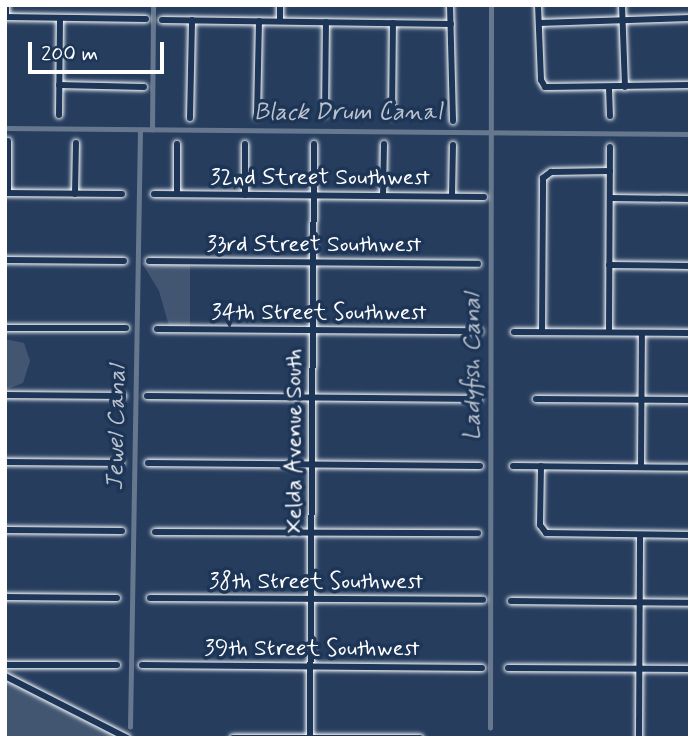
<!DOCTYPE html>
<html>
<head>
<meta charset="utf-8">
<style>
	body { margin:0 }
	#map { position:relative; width:695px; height:743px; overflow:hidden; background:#263d5e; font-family:Mynerve,sans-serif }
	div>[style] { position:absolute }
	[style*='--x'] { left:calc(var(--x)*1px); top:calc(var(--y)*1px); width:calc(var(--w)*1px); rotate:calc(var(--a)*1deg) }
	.green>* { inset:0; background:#425672 }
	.canal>* { height:4.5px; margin:-2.25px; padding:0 2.25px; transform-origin:2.25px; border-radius:2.25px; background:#67788e }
	.roads { filter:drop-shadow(0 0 2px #fff) drop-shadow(0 0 2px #fff) }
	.minor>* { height:6px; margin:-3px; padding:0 3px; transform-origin:3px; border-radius:3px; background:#1d3557 }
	span { translate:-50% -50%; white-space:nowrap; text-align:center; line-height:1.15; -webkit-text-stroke:7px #1d3557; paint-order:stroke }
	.street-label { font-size:23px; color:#fff }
	.water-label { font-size:24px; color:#bbc2cc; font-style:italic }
	.frame { position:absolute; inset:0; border:7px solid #fff; pointer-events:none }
	.scale { position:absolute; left:28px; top:42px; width:136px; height:32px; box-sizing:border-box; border:4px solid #fff; border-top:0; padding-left:9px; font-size:21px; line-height:24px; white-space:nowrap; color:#fff; -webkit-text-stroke:5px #1d3557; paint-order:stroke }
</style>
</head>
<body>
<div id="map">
	<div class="green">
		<div style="clip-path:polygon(170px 262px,190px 264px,190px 330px,169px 326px,159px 291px,142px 263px)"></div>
		<div style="clip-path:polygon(5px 339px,24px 343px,30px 361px,23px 383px,5px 390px)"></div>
		<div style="clip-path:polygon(5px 678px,126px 738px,5px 738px)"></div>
	</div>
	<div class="canal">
		<div style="--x:5;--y:128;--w:685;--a:0.5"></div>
		<div style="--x:152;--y:130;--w:125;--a:-89.5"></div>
		<div style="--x:130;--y:727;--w:597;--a:-89.04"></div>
		<div style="--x:490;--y:728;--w:723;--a:-89.92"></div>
	</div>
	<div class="roads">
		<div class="minor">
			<div style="--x:450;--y:5;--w:116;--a:88.5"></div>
			<div style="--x:538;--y:5;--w:75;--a:87.7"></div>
			<div style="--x:541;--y:80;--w:8;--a:60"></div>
			<div style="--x:545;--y:87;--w:145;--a:-0.8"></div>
			<div style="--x:622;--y:5;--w:82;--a:87.9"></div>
			<div style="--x:5;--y:17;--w:141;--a:0.8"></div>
			<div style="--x:6;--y:17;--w:12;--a:-90"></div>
			<div style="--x:162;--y:20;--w:289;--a:0.8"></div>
			<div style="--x:280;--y:21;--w:16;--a:-90"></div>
			<div style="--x:539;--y:23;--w:151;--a:-1.9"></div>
			<div style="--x:59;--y:85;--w:85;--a:1.3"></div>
			<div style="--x:609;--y:88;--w:28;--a:88"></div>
			<div style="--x:325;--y:114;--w:92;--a:-89.4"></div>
			<div style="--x:59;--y:115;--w:97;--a:-89.4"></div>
			<div style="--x:257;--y:116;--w:95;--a:-88.8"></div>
			<div style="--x:392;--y:116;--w:93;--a:-89.4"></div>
			<div style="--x:190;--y:118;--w:98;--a:-88.8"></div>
			<div style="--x:8;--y:141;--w:52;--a:90"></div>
			<div style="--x:245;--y:144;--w:51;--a:90"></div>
			<div style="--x:5;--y:193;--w:117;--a:0.5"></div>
			<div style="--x:75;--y:194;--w:51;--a:-88.9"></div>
			<div style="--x:154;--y:194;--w:330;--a:0.5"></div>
			<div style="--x:177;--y:194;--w:50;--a:-90"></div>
			<div style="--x:383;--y:196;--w:52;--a:-88.9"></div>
			<div style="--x:452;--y:196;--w:51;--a:-88.9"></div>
			<div style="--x:610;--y:198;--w:80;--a:0.7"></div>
			<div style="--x:5;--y:260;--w:119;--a:0.5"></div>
			<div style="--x:149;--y:261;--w:329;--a:0.5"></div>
			<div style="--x:609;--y:265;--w:81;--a:0.7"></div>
			<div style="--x:5;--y:328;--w:121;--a:0"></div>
			<div style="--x:157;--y:329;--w:323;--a:0.4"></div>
			<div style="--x:514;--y:332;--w:176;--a:0.3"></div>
			<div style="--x:542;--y:332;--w:154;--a:-89.6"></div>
			<div style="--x:543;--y:178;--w:10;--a:-37"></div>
			<div style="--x:551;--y:172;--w:59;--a:-1"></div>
			<div style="--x:609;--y:332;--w:185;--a:-89.7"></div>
			<div style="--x:5;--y:395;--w:118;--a:0.5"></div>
			<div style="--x:147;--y:396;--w:332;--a:0.5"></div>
			<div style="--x:536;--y:399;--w:154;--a:0.4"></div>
			<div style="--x:5;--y:462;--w:116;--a:0.5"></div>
			<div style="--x:148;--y:463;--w:332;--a:0.5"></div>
			<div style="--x:513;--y:466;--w:177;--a:0.6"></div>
			<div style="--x:541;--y:466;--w:59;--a:91"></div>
			<div style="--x:540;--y:525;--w:10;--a:53"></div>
			<div style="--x:546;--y:533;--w:144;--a:0.8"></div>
			<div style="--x:641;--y:467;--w:134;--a:-89.6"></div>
			<div style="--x:5;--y:530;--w:117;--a:0.5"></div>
			<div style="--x:155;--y:532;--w:323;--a:0.2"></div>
			<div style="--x:5;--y:597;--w:112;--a:0.5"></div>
			<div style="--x:150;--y:598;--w:333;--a:0.3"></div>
			<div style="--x:511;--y:601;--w:179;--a:0.6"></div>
			<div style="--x:5;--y:665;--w:112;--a:0"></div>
			<div style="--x:142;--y:665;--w:340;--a:0.5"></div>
			<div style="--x:508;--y:668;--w:182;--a:0.3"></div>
			<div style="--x:5;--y:676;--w:137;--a:26.9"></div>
			<div style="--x:233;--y:738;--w:187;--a:0"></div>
			<div style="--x:310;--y:738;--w:594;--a:-89.61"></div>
			<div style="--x:639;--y:738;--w:203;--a:-89.7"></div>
		</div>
	</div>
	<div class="street-label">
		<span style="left:320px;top:178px">32nd Street Southwest</span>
		<span style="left:314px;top:245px">33rd Street Southwest</span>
		<span style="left:319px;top:313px">34th Street Southwest</span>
		<span style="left:295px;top:441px;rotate:-90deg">Xelda Avenue South</span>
		<span style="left:316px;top:582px">38th Street Southwest</span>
		<span style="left:312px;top:649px">39th Street Southwest</span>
	</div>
	<div class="water-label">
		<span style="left:348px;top:113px">Black Drum Canal</span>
		<span style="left:473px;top:367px;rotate:-90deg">Ladyfish Canal</span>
		<span style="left:117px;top:428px;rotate:-89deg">Jewel Canal</span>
	</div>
	<div class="frame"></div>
	<div class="scale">200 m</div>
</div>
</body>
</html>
